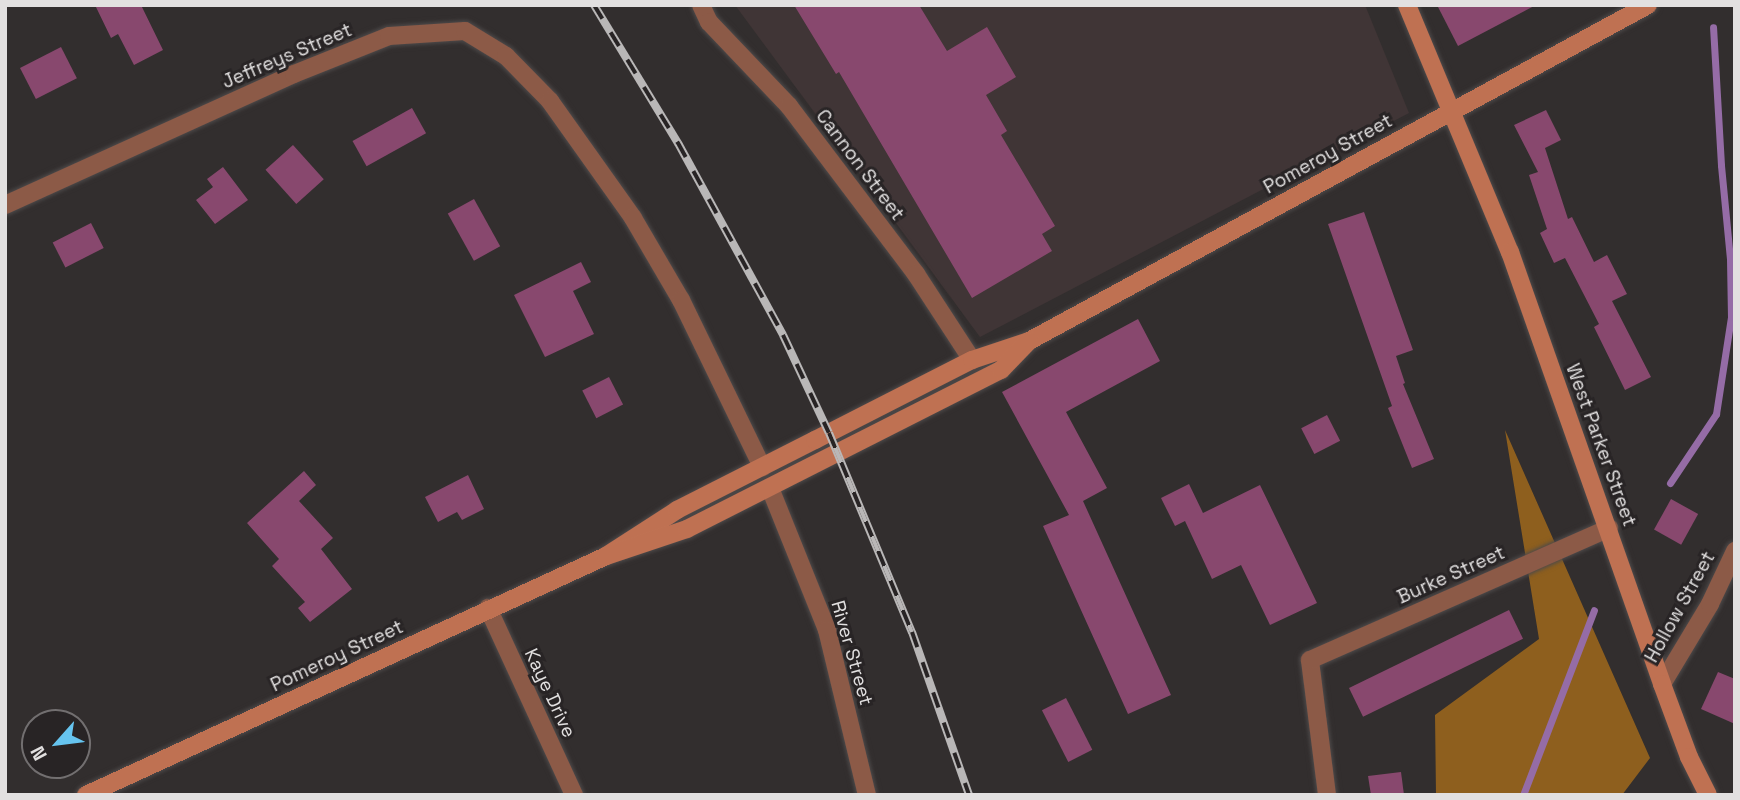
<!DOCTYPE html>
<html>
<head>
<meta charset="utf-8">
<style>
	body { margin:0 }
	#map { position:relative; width:1740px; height:800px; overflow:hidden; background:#322e2e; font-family:"Space Grotesk",sans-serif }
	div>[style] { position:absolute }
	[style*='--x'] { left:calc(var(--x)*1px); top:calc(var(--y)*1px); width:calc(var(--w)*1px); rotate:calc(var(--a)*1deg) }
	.built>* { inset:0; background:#403536 }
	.forest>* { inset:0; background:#8e5f1e }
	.stream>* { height:7px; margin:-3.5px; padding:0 3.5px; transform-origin:3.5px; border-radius:3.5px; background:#956ca6 }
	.building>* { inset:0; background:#88486e; transform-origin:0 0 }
	.roads { filter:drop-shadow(0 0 2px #4e4a4a) drop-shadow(0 0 2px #4e4a4a) }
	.street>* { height:18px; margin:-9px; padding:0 9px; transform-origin:9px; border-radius:9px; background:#8c5a47 }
	.secondary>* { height:18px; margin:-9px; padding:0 9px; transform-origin:9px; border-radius:9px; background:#bf7152 }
	.rail>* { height:8px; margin-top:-4px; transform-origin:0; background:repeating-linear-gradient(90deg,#282425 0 16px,#b9b7b7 0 32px); box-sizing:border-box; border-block:2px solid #b9b7b7 }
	span { translate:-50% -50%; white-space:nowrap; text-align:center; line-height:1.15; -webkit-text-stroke:6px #282425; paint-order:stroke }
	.street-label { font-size:19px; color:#e2e0e0 }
	.frame { position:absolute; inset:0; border:7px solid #e2e0e0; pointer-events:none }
	.north { position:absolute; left:21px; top:709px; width:70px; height:70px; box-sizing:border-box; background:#282425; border:2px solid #726f70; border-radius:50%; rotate:242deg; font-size:19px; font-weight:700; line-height:28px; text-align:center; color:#e2e0e0 }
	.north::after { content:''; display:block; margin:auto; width:24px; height:32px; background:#66c4ef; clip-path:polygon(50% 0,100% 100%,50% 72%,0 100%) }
</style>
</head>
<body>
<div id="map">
	<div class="built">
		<div style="clip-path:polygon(735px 5px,1365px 5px,1409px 113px,980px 337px)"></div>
	</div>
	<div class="forest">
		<div style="clip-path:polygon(1505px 430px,1650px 758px,1622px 795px,1436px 795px,1435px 715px,1539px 639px)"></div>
	</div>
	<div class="stream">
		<div style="--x:1670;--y:483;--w:83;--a:-56.3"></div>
		<div style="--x:1716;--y:414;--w:98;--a:-81.2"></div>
		<div style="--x:1731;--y:317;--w:58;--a:-91"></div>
		<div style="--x:1730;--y:259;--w:94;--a:-95.5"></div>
		<div style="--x:1721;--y:165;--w:138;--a:-93.3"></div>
		<div style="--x:1523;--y:795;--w:198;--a:-69"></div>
	</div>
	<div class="building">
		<div style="clip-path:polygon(95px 5px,141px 5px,163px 50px,134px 65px,118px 34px,111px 38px)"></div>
		<div style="clip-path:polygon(794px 5px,919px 5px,947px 51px,987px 27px,1016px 77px,986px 95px,1007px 131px,1001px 135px,1055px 226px,1042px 234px,1052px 251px,972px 298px,839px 72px,836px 74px)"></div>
		<div style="clip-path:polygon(1437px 5px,1536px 5px,1458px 46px)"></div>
		<div style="left:61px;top:47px;width:35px;height:46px;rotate:63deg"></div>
		<div style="left:412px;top:108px;width:29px;height:68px;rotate:61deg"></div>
		<div style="clip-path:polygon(1546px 110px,1561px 140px,1545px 148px,1568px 219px,1572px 217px,1594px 262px,1607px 255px,1627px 294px,1612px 301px,1651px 377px,1625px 390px,1594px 327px,1599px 324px,1565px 258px,1554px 263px,1540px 233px,1547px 229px,1529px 175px,1538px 172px,1514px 125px)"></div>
		<div style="left:293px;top:145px;width:46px;height:37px;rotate:48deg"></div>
		<div style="clip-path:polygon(223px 167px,248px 200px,215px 224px,196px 200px,213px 187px,207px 179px)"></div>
		<div style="left:474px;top:199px;width:54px;height:30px;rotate:61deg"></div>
		<div style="clip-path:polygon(1364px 212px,1413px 350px,1396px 356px,1405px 383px,1403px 384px,1434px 459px,1412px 468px,1388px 408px,1392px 406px,1328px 224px)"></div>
		<div style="left:91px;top:223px;width:28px;height:43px;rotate:63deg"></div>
		<div style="clip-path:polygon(581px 262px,591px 282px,573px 291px,594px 334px,545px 357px,514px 295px)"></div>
		<div style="clip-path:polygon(1138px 319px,1160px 361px,1066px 412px,1107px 488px,1083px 501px,1171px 695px,1128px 714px,1043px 526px,1069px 515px,1002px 392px)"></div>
		<div style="left:609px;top:377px;width:31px;height:30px;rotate:63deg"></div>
		<div style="left:1327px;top:415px;width:29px;height:29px;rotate:63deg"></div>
		<div style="clip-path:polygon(304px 471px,316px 485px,299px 501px,333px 538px,321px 549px,352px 589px,310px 622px,298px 608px,305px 602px,272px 566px,279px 559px,247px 523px)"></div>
		<div style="clip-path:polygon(468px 475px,484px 509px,462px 520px,457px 512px,438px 522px,425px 497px)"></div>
		<div style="clip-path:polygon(1189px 484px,1203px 513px,1260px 485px,1317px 603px,1270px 625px,1241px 565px,1212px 579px,1185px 521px,1175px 526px,1161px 498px)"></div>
		<div style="left:1671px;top:499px;width:31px;height:35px;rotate:29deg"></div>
		<div style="left:1509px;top:610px;width:32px;height:178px;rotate:64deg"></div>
		<div style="clip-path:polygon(1718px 672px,1735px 679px,1735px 724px,1701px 709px)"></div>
		<div style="left:1066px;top:698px;width:58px;height:27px;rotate:63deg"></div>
		<div style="clip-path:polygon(1401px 772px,1404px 795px,1371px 795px,1368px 776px)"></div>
	</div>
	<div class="roads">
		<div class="street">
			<div style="--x:701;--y:5;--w:19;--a:65"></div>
			<div style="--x:709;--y:22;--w:116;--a:46.4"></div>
			<div style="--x:789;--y:106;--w:211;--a:52.9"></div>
			<div style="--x:916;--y:274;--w:103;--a:56.9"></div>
			<div style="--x:5;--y:205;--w:317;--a:-24.4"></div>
			<div style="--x:294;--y:74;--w:102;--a:-21.8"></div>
			<div style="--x:389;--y:36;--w:76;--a:-3.8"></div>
			<div style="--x:465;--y:31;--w:48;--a:31.4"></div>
			<div style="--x:506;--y:56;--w:63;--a:45.6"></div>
			<div style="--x:550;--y:101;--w:143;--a:54.6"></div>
			<div style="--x:633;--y:218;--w:95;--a:59.7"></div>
			<div style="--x:681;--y:300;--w:186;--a:64.1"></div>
			<div style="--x:770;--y:488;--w:153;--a:68.1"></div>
			<div style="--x:827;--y:630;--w:170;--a:76.4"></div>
			<div style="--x:488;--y:608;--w:206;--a:65.3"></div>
			<div style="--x:1662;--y:684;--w:93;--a:-59"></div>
			<div style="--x:1710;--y:604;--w:59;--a:-64.7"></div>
			<div style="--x:1327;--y:795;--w:136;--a:-97.2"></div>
			<div style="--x:1310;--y:660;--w:327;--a:-23.8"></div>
		</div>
		<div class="secondary">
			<div style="--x:1407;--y:5;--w:268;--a:67.4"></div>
			<div style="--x:1510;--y:252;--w:458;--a:70.6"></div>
			<div style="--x:1662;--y:684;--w:78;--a:69.7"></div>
			<div style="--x:1689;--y:757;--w:42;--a:63.4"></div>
			<div style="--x:606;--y:556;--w:85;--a:-32.9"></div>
			<div style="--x:677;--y:510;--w:155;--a:-26.9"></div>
			<div style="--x:815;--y:440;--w:176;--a:-27"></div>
			<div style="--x:972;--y:360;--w:60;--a:-18.4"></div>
			<div style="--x:1029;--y:341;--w:704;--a:-28.49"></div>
			<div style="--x:86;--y:795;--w:572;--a:-24.68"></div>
			<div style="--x:606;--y:556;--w:85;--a:-18.4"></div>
			<div style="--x:687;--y:529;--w:352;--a:-26.9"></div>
			<div style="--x:1001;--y:370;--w:40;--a:-46"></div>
		</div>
	</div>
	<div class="rail">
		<div style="--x:594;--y:5;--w:162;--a:58.7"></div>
		<div style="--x:678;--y:143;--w:219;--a:61.3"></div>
		<div style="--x:783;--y:335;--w:108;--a:64.9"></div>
		<div style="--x:829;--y:433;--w:216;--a:67.4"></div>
		<div style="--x:912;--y:632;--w:173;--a:70.7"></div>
	</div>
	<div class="street-label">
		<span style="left:287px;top:56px;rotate:-23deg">Jeffreys Street</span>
		<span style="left:1328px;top:154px;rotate:-29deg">Pomeroy Street</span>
		<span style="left:860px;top:165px;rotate:53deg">Cannon Street</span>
		<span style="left:1601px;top:445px;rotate:70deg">West Parker Street</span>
		<span style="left:1451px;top:575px;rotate:-24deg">Burke Street</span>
		<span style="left:1680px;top:607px;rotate:-61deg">Hollow Street</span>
		<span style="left:852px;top:653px;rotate:74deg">River Street</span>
		<span style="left:337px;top:656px;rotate:-25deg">Pomeroy Street</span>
		<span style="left:550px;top:693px;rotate:65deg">Kaye Drive</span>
	</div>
	<div class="frame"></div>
	<div class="north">N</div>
</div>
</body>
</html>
